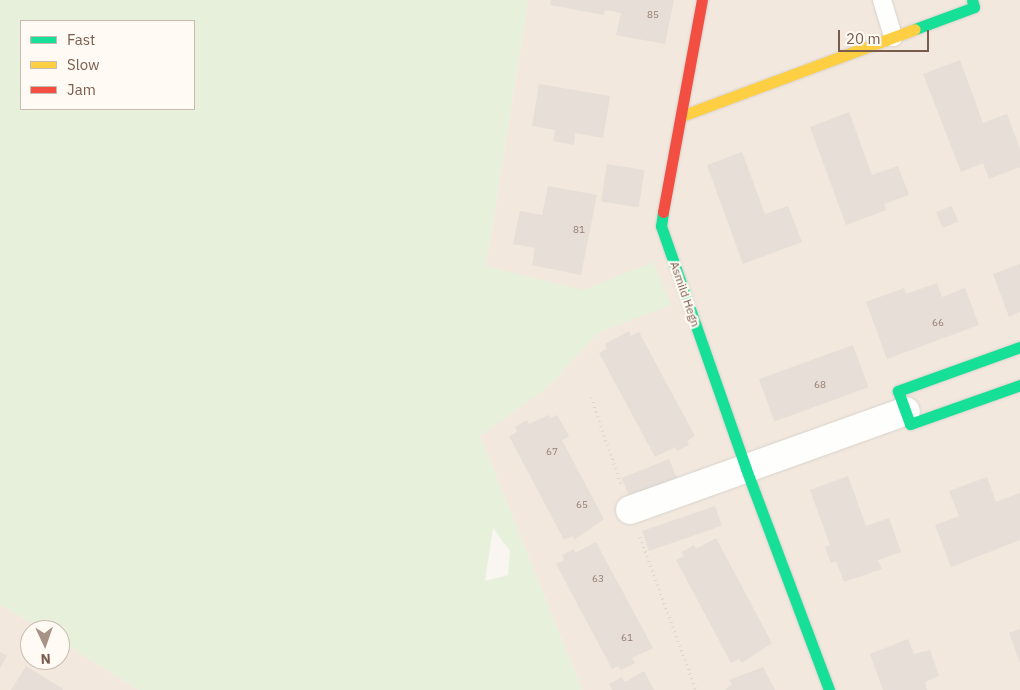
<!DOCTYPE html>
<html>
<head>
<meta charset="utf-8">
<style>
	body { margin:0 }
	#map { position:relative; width:1020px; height:690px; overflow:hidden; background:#f9f5f0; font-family:"IBM Plex Sans",sans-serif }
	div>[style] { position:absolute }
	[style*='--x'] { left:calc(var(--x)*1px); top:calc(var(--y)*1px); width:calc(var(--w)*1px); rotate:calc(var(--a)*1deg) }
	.residential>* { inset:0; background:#f2e8de }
	.green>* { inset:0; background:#e7f0db }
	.building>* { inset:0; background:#e6ded7; transform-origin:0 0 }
	.path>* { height:3px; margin-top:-1.5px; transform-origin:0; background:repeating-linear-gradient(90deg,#dcd5d0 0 1px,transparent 0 5px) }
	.roads { filter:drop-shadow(0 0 1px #d7d1cb) drop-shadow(0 0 1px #d7d1cb) }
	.lane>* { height:18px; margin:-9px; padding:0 9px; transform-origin:9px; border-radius:9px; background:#fefefd }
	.street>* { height:28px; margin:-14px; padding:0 14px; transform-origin:14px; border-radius:14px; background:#fefefd }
	.fast>* { height:11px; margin:-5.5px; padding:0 5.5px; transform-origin:5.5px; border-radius:5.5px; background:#16e098 }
	.slow>* { height:11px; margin:-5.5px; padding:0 5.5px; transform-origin:5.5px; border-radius:5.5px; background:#ffcf43 }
	.jam>* { height:11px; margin:-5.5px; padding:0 5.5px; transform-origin:5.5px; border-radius:5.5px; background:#f24e42 }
	span { translate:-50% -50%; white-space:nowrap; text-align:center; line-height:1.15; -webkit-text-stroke:4.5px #fffaf3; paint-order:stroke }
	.number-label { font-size:10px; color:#977e72 }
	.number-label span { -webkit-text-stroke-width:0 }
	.street-label { font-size:12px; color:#7a5c4d }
	.legend { position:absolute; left:20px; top:20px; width:175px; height:90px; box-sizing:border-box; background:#fffaf3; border:1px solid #cabbb1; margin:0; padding:6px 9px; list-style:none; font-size:15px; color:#7a5c4d }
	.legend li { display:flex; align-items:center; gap:10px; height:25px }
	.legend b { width:25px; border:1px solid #cabbb1 }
	.north { position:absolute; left:20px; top:620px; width:50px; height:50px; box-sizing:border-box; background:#fffaf3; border:1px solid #cabbb1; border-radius:50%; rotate:177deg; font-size:14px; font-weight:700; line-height:20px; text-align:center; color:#7a5c4d }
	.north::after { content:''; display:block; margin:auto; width:18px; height:22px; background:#a69286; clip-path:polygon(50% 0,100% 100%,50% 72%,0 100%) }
	.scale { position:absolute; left:838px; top:30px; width:91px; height:22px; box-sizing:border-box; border:2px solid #7a5c4d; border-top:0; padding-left:6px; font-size:15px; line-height:18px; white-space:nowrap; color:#7a5c4d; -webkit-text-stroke:4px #fffaf3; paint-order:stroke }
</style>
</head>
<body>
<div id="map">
	<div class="residential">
		<div style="clip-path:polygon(528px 0,1020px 0,1020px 690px,582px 690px,480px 436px,486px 266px)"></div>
		<div style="clip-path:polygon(0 604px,43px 630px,30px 630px,30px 660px,60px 660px,60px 641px,139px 690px,0 690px)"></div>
	</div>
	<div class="green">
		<div style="clip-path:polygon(evenodd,0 0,528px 0,486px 266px,583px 290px,653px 262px,671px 305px,599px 332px,548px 387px,480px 436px,582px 690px,139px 690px,60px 641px,60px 630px,43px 630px,0 604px,0 0,194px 21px,194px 109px,21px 109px,21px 21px,194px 21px,0 0,493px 528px,510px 551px,508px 575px,485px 581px,493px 528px)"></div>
	</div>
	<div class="building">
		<div style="clip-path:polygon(551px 0,674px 0,665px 44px,616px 35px,621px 13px,605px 10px,604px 15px,550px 5px)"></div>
		<div style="clip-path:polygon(960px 60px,983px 123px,1007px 114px,1020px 149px,1020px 167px,989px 179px,983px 163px,961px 172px,923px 74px)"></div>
		<div style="clip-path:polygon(539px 84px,610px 96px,603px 138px,575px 133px,574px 145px,553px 141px,555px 130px,532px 126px)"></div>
		<div style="clip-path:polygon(849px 112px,872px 175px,898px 166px,909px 195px,884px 204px,886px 210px,846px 225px,810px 127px)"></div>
		<div style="clip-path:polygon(742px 152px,765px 214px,788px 206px,802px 242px,743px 264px,707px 165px)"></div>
		<div style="left:607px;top:164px;width:38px;height:38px;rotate:9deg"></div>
		<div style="clip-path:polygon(548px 186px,597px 195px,581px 275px,532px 265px,535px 248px,513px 244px,520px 211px,542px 215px)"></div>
		<div style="left:952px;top:206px;width:17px;height:17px;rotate:69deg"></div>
		<div style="clip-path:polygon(1020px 264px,1020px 312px,1009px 317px,993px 274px)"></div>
		<div style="clip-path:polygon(937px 283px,942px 297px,965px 288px,979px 325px,887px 359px,866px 302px,904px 288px,906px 294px)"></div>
		<div style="clip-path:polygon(629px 331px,631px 336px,639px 332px,695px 436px,687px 441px,689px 445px,677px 451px,675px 447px,655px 457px,599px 353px,607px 349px,605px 344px)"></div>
		<div style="left:853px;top:345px;width:45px;height:100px;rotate:70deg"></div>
		<div style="clip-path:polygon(549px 415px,551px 418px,557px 415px,569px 436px,562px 440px,604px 519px,574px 540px,573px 536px,564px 540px,509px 436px,517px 432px,515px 427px,527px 420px,529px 424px)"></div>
		<div style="left:669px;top:459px;width:24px;height:51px;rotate:68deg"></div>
		<div style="clip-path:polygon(848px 476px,866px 526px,889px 518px,901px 552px,878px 560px,882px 569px,844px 582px,836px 561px,831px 563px,825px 547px,830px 545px,810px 490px)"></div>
		<div style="clip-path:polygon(987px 477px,996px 502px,1020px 493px,1020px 540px,951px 567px,935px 525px,959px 516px,949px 491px)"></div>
		<div style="left:715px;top:506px;width:21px;height:77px;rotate:71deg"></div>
		<div style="clip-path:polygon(716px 538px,772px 643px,742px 663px,739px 659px,731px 663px,676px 560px,684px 556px,682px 552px,694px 545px,696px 549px)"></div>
		<div style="clip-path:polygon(596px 542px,653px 648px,632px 658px,635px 663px,621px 670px,618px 666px,612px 669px,556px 564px,564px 560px,562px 555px,574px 549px,575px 553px)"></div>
		<div style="clip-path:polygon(1020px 629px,1020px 663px,1009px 633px)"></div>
		<div style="clip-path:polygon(908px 639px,914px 654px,930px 650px,939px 676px,925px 682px,927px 690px,883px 690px,870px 654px)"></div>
		<div style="clip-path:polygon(0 652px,7px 656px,0 668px)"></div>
		<div style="clip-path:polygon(26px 666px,63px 689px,62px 690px,11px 690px)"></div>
		<div style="clip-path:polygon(763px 667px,775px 690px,725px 690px,732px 684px,729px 680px)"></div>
		<div style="clip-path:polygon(644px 671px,654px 690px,612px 690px,609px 684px,622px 677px,625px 682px)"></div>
	</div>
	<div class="path">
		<div style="--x:591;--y:397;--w:92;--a:71"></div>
		<div style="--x:640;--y:537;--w:163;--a:69.9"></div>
	</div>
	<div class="roads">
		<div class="lane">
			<div style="--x:882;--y:0;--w:39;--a:73"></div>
		</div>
		<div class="street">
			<div style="--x:630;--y:510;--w:293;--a:-19.7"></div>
		</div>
		<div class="fast">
			<div style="--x:915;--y:29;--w:63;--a:-20.4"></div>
			<div style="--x:974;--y:7;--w:7;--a:-106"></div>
			<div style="--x:663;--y:212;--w:14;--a:98"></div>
			<div style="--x:661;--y:226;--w:257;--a:70.7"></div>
			<div style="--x:746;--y:469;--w:236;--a:69.4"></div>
			<div style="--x:1020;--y:347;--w:130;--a:160.2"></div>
			<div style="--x:898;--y:391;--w:35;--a:70"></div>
			<div style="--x:910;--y:424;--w:117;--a:-19.5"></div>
		</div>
		<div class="slow">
			<div style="--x:684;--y:115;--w:246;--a:-20.4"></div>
		</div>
		<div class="jam">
			<div style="--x:663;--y:212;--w:216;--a:-79.6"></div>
		</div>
	</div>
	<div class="number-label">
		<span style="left:653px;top:15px">85</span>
		<span style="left:579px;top:230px">81</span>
		<span style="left:938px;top:323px">66</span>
		<span style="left:820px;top:385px">68</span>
		<span style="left:552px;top:452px">67</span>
		<span style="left:582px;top:505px">65</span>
		<span style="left:598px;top:579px">63</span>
		<span style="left:627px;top:638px">61</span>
	</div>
	<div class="street-label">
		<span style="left:685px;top:294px;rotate:71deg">Asmild Hegn</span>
	</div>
	<ul class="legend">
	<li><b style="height:6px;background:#16e098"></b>Fast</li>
	<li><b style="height:6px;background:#ffcf43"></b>Slow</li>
	<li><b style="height:6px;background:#f24e42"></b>Jam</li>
	</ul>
	<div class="north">N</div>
	<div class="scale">20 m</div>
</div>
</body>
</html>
